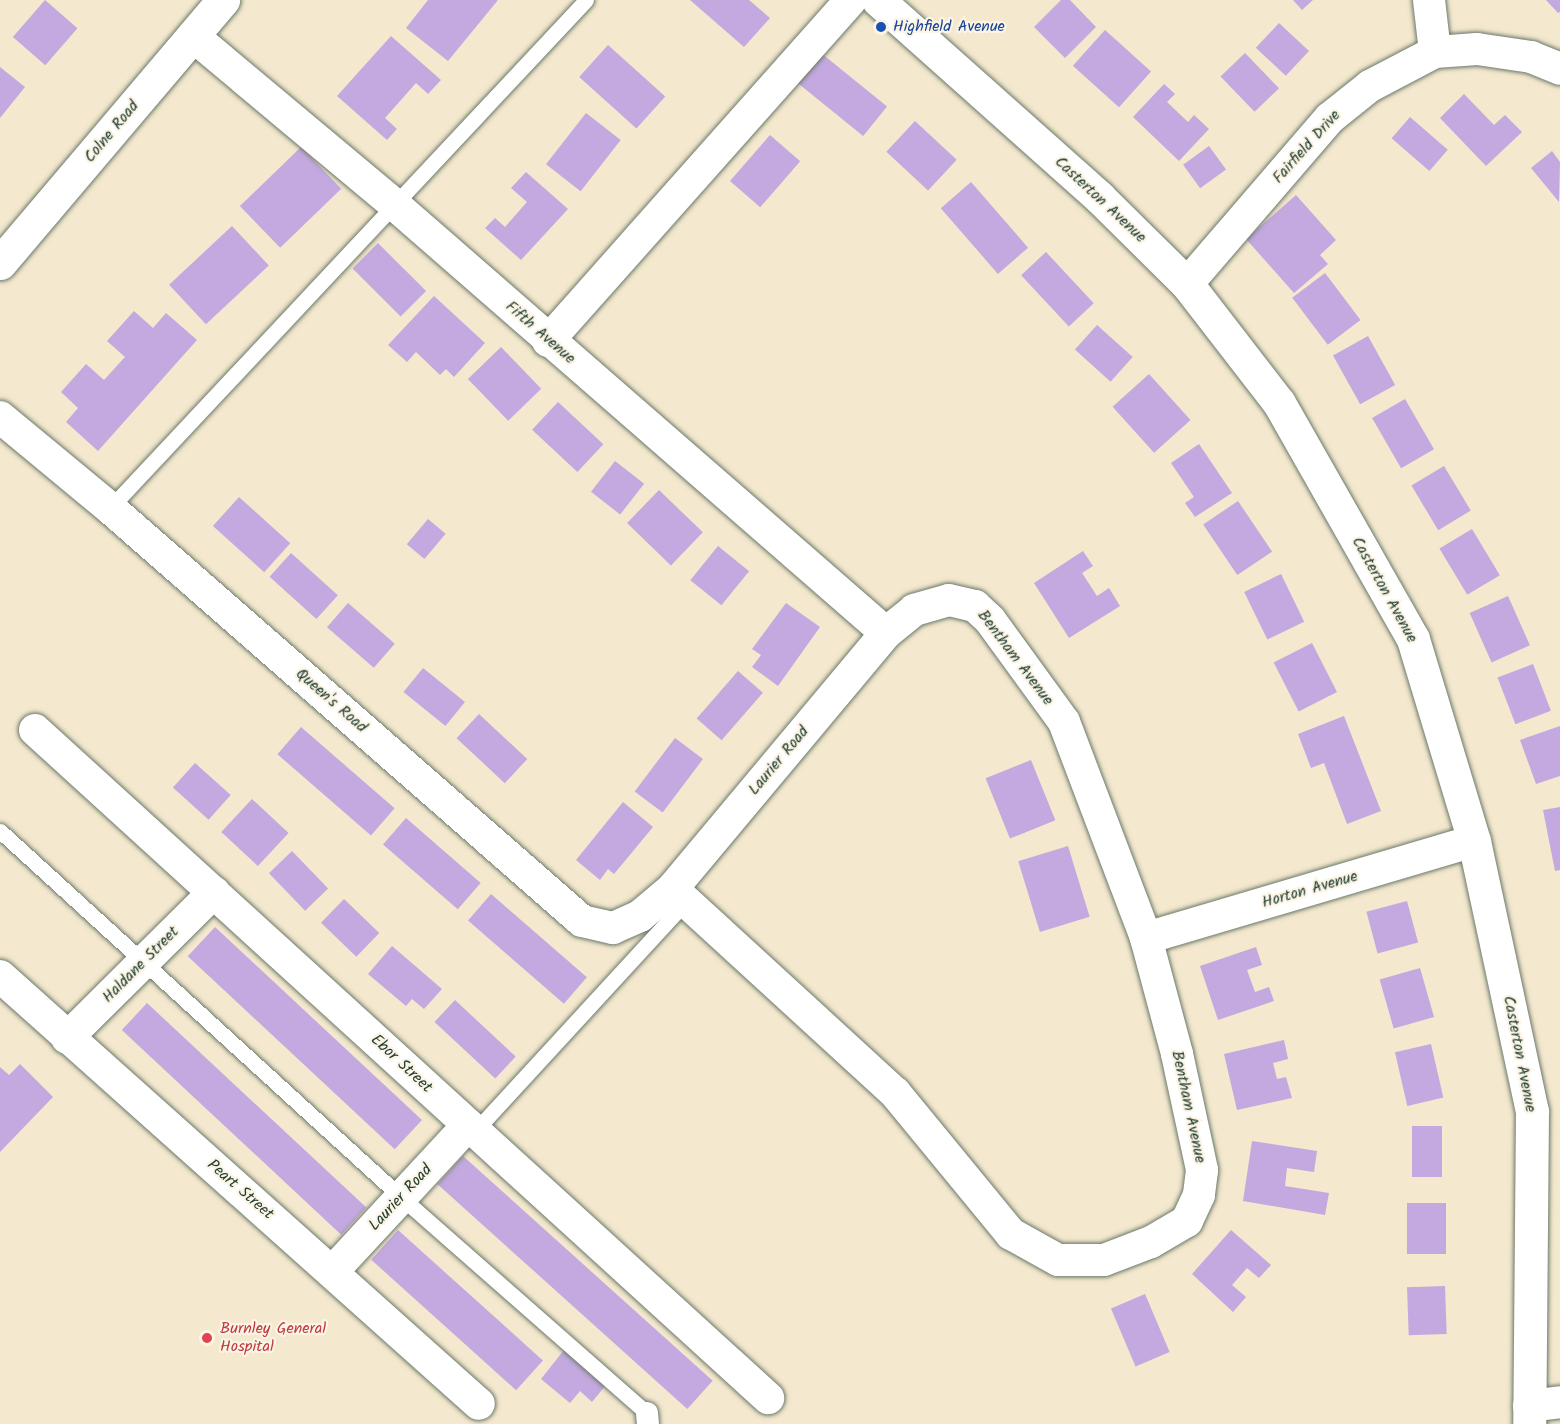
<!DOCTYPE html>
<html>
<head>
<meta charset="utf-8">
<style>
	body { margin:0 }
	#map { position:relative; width:1560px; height:1424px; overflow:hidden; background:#f4e8ce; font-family:Kalam,sans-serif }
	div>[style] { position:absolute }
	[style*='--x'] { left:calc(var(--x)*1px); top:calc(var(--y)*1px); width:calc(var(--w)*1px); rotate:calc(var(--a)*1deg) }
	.building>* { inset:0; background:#c3a9df; transform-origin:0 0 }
	.roads { filter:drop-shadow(0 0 2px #6a796a) drop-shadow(0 0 2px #6a796a) }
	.service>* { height:15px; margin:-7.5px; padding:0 7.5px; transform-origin:7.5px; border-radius:7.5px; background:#fff }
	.pedestrian>* { height:22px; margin:-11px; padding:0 11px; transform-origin:11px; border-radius:11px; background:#fff }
	.minor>* { height:32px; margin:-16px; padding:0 16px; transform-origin:16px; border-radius:16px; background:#fff }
	.primary>* { height:33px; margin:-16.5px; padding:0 16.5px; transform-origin:16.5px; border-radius:16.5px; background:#fff }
	.trunk>* { height:33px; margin:-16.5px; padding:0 16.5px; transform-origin:16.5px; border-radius:16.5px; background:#fff }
	.dots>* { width:16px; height:16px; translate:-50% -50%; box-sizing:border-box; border:3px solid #fcf5e5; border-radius:50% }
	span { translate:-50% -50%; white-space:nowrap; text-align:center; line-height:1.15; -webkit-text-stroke:4.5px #fcf5e5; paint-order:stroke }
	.transit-label { font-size:16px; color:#164399 }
	.left { translate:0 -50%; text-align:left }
	.street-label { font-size:16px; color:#1f3d34 }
	.health-label { font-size:16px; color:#be3a42 }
</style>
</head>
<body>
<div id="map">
	<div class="building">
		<div style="left:45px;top:0;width:43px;height:49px;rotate:41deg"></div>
		<div style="clip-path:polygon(428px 0,498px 0,448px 61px,406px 28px)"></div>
		<div style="clip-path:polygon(690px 0,749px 0,770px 18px,744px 47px)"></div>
		<div style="clip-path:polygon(1061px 0,1070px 0,1096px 27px,1065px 58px,1034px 27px)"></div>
		<div style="clip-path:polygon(1293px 0,1313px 0,1302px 10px)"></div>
		<div style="clip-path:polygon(1546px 0,1560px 0,1560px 12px,1558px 13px)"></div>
		<div style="left:1279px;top:23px;width:41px;height:34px;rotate:43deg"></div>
		<div style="left:1105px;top:30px;width:62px;height:48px;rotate:42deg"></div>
		<div style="clip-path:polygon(391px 36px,441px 80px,428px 94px,416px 83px,385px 118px,397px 129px,387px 140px,337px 96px)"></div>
		<div style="left:608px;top:45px;width:77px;height:43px;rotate:42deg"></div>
		<div style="left:821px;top:53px;width:85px;height:38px;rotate:39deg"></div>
		<div style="left:1245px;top:53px;width:49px;height:34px;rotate:46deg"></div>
		<div style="clip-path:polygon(0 67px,25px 87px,0 118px)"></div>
		<div style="clip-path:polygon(1164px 84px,1175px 94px,1167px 102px,1188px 122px,1194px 115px,1209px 129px,1179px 161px,1133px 117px)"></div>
		<div style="clip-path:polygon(1464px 94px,1494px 125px,1505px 115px,1522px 132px,1486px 166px,1440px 118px)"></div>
		<div style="left:586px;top:113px;width:44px;height:65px;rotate:38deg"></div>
		<div style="left:1410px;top:117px;width:50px;height:28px;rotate:41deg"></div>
		<div style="left:915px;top:121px;width:57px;height:42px;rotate:43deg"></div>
		<div style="left:770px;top:135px;width:40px;height:61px;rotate:41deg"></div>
		<div style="left:1209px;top:146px;width:29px;height:32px;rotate:54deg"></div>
		<div style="left:301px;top:147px;width:58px;height:85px;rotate:46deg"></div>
		<div style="clip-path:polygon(1552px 151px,1560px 162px,1559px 202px,1531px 168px)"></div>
		<div style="clip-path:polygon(526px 172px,568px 209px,521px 260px,485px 228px,495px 218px,505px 227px,527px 202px,511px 188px)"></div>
		<div style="left:971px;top:182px;width:87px;height:40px;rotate:49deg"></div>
		<div style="clip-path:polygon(1296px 195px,1336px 240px,1320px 255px,1328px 264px,1294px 293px,1246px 239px)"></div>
		<div style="left:232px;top:226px;width:54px;height:86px;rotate:47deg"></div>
		<div style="left:378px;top:243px;width:68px;height:36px;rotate:45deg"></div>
		<div style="left:1046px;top:252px;width:70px;height:34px;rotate:47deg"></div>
		<div style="left:1325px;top:273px;width:59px;height:41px;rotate:53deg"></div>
		<div style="clip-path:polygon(434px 296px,485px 343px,454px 377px,446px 369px,440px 375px,416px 352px,407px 362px,388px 345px)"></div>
		<div style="clip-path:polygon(134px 311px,153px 328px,166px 313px,197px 340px,98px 451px,66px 422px,78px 408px,61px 392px,86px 364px,104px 380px,125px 357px,107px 341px)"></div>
		<div style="left:1097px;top:325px;width:48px;height:33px;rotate:42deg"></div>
		<div style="left:1368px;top:336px;width:56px;height:40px;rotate:61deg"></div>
		<div style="left:501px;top:347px;width:58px;height:46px;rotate:46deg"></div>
		<div style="left:1149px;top:374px;width:62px;height:49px;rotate:48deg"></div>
		<div style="left:1405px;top:399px;width:58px;height:38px;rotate:60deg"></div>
		<div style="left:558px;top:402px;width:62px;height:38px;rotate:43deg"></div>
		<div style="clip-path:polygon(1199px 444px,1232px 493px,1195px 517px,1185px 503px,1194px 497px,1171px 463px)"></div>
		<div style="left:615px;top:461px;width:37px;height:39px;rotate:38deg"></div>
		<div style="left:1444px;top:466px;width:52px;height:38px;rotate:59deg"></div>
		<div style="left:659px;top:490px;width:61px;height:46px;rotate:44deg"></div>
		<div style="left:239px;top:497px;width:69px;height:39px;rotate:42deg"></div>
		<div style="left:1238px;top:501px;width:61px;height:42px;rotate:56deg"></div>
		<div style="left:428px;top:519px;width:23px;height:33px;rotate:40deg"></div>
		<div style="left:1472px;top:529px;width:54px;height:38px;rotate:59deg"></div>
		<div style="left:718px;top:546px;width:40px;height:44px;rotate:39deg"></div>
		<div style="clip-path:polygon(1083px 551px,1093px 566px,1082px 573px,1097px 596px,1109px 588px,1120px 606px,1069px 638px,1034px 583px)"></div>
		<div style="left:291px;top:553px;width:63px;height:32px;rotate:42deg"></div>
		<div style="left:1281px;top:574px;width:53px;height:41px;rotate:64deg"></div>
		<div style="left:1508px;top:596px;width:54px;height:42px;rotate:66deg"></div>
		<div style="left:348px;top:603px;width:62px;height:32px;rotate:41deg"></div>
		<div style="clip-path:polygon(786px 603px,820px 627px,778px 686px,752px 667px,761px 655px,752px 649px)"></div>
		<div style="left:1312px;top:643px;width:55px;height:43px;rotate:63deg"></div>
		<div style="left:1533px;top:664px;width:50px;height:38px;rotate:69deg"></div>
		<div style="left:423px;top:668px;width:54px;height:31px;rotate:39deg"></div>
		<div style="left:738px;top:671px;width:33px;height:63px;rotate:41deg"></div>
		<div style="left:479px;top:714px;width:66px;height:33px;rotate:43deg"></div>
		<div style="clip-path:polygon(1344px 716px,1381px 811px,1347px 824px,1324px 763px,1311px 768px,1298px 734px)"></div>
		<div style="clip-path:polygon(1560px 726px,1560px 776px,1536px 784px,1520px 740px)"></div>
		<div style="left:301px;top:727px;width:124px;height:36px;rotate:41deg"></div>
		<div style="left:675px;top:738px;width:35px;height:67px;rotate:37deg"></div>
		<div style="left:1031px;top:760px;width:65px;height:49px;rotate:68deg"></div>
		<div style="left:195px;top:763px;width:48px;height:33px;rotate:42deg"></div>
		<div style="left:252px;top:799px;width:50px;height:45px;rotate:43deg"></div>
		<div style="clip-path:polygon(623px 802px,653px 827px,614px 874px,608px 869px,600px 880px,576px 860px)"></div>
		<div style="clip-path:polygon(1560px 807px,1560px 870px,1555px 871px,1543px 810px)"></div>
		<div style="left:406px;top:818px;width:99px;height:35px;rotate:41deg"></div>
		<div style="left:1068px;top:846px;width:74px;height:52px;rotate:73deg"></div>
		<div style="left:292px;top:851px;width:52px;height:32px;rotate:46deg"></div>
		<div style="left:491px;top:894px;width:127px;height:35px;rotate:41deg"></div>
		<div style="left:344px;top:899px;width:49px;height:33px;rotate:44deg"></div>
		<div style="left:1407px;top:901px;width:43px;height:42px;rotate:75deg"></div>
		<div style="left:215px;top:927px;width:283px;height:40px;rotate:43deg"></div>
		<div style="clip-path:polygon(392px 946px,442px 989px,424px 1009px,412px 999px,406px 1006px,368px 974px)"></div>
		<div style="clip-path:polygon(1256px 947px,1262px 965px,1247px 970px,1255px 992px,1269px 987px,1274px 1001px,1218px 1020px,1200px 966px)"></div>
		<div style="left:1420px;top:968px;width:51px;height:42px;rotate:74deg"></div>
		<div style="left:455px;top:1000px;width:83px;height:30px;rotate:43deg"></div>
		<div style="left:147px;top:1003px;width:300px;height:37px;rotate:43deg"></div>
		<div style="clip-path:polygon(1284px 1040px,1288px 1059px,1273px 1063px,1277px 1079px,1286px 1077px,1292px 1098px,1237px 1110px,1224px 1054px)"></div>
		<div style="left:1431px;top:1044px;width:55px;height:37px;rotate:77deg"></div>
		<div style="clip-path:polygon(20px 1064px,53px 1097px,0 1152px,0 1067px,9px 1075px)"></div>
		<div style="left:1412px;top:1126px;width:30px;height:51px"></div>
		<div style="clip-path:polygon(1252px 1141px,1317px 1151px,1314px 1172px,1287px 1168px,1285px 1186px,1329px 1193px,1325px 1215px,1243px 1201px)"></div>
		<div style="left:463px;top:1156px;width:336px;height:38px;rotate:42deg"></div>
		<div style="left:1407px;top:1203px;width:39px;height:51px"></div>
		<div style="left:398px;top:1230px;width:195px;height:40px;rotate:42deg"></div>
		<div style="clip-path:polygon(1231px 1230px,1271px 1265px,1259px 1278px,1247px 1268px,1232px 1285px,1246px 1297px,1233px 1312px,1192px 1274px)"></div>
		<div style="left:1445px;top:1286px;width:48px;height:38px;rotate:88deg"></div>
		<div style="left:1145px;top:1294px;width:63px;height:37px;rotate:67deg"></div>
		<div style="clip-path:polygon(564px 1350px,606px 1385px,592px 1402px,580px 1391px,570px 1403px,541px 1379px)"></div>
	</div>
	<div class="roads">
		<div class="service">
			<div style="--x:110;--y:508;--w:696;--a:-46.86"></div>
			<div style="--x:0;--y:831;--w:544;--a:42.39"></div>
			<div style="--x:402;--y:1198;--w:326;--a:41.3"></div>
			<div style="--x:475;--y:1131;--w:310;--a:-47.4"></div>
		</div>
		<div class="pedestrian">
			<div style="--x:647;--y:1413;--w:11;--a:85"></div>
		</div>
		<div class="minor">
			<div style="--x:1429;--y:0;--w:52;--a:83.4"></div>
			<div style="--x:193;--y:36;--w:263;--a:39.9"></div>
			<div style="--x:395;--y:205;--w:651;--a:41.08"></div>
			<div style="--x:1187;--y:284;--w:219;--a:-49.3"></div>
			<div style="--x:1330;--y:118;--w:51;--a:-38.7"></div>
			<div style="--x:1370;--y:86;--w:73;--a:-27.6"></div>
			<div style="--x:1435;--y:52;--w:42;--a:-4.1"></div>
			<div style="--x:1477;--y:49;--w:55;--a:8.4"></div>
			<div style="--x:1531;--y:57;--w:31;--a:22"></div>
			<div style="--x:548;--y:341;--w:456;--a:-48.4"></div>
			<div style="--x:0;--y:417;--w:143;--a:39.6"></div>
			<div style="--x:110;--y:508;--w:627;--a:41.19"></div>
			<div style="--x:582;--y:921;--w:32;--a:13"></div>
			<div style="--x:613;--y:928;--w:30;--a:-24"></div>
			<div style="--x:640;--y:916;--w:42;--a:-40.2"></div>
			<div style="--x:672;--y:889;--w:334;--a:-50.1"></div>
			<div style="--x:886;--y:633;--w:36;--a:-39"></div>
			<div style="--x:914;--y:610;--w:36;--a:-16"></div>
			<div style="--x:949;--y:600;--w:27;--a:13"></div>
			<div style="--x:975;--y:606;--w:21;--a:43"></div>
			<div style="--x:990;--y:620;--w:126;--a:54"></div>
			<div style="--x:1064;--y:722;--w:231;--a:69.2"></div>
			<div style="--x:1146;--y:938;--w:120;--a:75"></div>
			<div style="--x:1177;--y:1054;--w:119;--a:77.8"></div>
			<div style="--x:1202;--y:1170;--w:25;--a:97"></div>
			<div style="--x:1199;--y:1195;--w:29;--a:115"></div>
			<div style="--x:1187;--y:1221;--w:42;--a:149.7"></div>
			<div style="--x:1151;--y:1242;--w:50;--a:159"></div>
			<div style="--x:1104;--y:1260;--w:46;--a:180"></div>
			<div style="--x:1058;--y:1260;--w:54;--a:-151"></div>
			<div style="--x:1011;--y:1234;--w:183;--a:-129.4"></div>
			<div style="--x:895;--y:1093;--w:302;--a:-137.5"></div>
			<div style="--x:35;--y:730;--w:992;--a:42.34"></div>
			<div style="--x:1146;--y:938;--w:342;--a:-16.5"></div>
			<div style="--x:0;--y:976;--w:642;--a:41.78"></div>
			<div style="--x:67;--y:1038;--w:207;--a:-44.8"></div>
			<div style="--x:333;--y:1271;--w:199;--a:-47.2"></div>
			<div style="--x:1529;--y:1406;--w:31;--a:-7"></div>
		</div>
		<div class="primary">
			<div style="--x:0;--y:263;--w:345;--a:-49.7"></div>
		</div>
		<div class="trunk">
			<div style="--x:878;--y:0;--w:296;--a:41.7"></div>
			<div style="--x:1099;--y:197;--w:124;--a:44.7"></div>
			<div style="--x:1187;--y:284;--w:150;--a:52.3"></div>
			<div style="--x:1279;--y:403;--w:271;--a:60.4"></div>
			<div style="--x:1413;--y:639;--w:211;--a:73.2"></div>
			<div style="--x:1474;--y:841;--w:276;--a:77.9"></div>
			<div style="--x:1532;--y:1111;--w:313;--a:90.5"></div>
		</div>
	</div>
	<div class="dots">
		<div style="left:881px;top:27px;background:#1a4fb4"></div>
		<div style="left:207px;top:1338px;background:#e0444e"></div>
	</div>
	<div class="transit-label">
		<span class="left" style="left:893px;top:27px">Highfield Avenue</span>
	</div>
	<div class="street-label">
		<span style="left:112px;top:132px;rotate:-50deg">Colne Road</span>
		<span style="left:1307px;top:147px;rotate:-48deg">Fairfield Drive</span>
		<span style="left:1100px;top:200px;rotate:43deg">Casterton Avenue</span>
		<span style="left:540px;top:333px;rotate:41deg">Fifth Avenue</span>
		<span style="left:1384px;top:590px;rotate:61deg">Casterton Avenue</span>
		<span style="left:1015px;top:658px;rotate:53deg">Bentham Avenue</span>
		<span style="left:331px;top:701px;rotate:41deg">Queen's Road</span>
		<span style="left:779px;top:761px;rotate:-50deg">Laurier Road</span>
		<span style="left:1310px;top:890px;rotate:-16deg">Horton Avenue</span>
		<span style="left:141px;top:965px;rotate:-45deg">Haldane Street</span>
		<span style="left:1519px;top:1054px;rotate:79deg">Casterton Avenue</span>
		<span style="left:401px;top:1064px;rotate:43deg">Ebor Street</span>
		<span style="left:1188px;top:1107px;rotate:78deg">Bentham Avenue</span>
		<span style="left:240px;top:1190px;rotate:41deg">Peart Street</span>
		<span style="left:401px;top:1198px;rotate:-47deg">Laurier Road</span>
	</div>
	<div class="health-label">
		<span class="left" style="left:220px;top:1338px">Burnley General<br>Hospital</span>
	</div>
</div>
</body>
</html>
